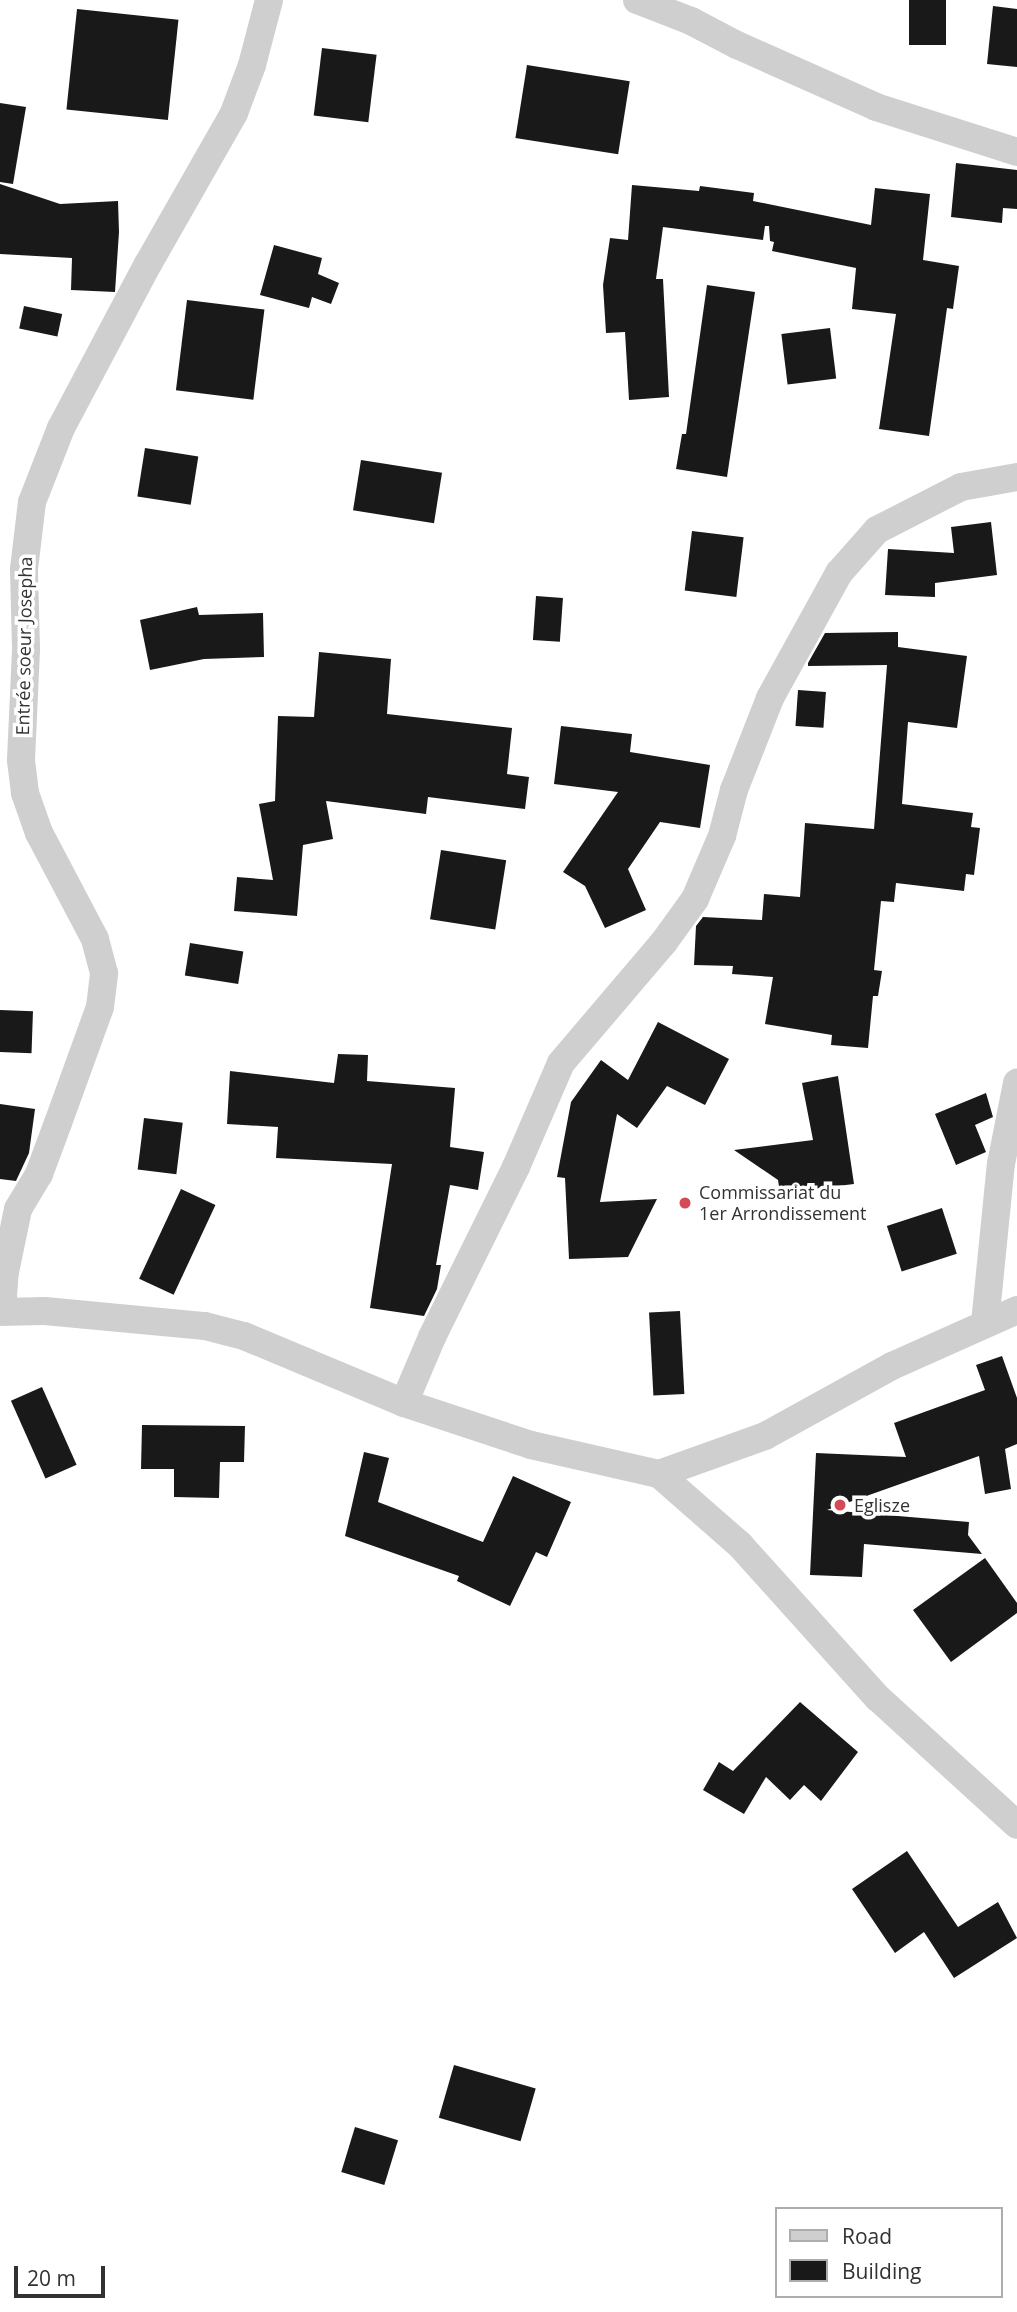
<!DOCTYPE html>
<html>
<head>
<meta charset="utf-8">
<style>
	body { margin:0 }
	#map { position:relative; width:1017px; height:2312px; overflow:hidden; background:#fff; font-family:"Open Sans",sans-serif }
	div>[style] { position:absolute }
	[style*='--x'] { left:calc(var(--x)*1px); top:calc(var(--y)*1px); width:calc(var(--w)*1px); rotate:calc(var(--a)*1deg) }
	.building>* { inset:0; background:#191919; transform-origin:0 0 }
	.minor>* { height:28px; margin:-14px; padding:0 14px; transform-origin:14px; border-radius:14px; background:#cfcfcf }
	.dots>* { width:19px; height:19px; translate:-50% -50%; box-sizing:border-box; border:4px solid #fff; border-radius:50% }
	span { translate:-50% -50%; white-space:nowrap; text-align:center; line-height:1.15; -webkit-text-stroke:7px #fff; paint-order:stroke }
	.street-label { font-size:18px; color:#323232 }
	.poi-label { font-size:18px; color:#323232 }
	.left { translate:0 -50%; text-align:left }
	.legend { position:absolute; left:775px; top:2207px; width:228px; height:91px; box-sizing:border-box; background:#fff; border:2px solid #adadad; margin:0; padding:9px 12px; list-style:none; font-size:21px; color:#323232 }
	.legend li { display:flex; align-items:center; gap:14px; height:35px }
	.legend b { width:35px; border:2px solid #adadad }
	.scale { position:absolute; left:14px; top:2266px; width:91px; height:32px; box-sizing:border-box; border:4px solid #323232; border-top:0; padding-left:9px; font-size:21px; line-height:24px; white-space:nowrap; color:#323232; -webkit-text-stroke:5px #fff; paint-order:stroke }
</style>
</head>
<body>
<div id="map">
	<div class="building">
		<div style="left:909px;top:0;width:37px;height:45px"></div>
		<div style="clip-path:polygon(993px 6px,1017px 9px,1017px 67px,987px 64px)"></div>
		<div style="left:77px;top:9px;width:102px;height:101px;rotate:6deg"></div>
		<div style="left:322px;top:48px;width:55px;height:68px;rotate:7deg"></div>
		<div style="left:527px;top:65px;width:104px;height:74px;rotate:9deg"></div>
		<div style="clip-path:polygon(0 103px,26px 107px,13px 184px,0 182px)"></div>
		<div style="clip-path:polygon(956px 163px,1017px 170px,1017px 209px,1003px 208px,1002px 223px,951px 217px)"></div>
		<div style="clip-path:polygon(0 184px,60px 204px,118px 201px,119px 232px,115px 292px,71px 290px,72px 258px,0 254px)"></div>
		<div style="clip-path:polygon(632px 185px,699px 191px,700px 186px,754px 193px,753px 201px,871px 225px,875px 188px,930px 194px,923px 260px,959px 266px,953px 309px,947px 308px,929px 436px,879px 429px,896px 314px,852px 309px,856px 268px,772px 251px,774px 242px,770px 241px,769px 226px,765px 226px,763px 240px,663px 227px,656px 279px,663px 279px,669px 397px,629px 400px,625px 332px,606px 333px,603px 285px,610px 238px,628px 240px)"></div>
		<div style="clip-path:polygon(274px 245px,322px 258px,318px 274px,339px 283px,331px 304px,312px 297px,309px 308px,260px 295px)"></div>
		<div style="clip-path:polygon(707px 285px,755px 292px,727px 477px,676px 469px,682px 434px,686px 434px)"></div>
		<div style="left:187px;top:300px;width:78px;height:91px;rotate:7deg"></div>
		<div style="left:24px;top:306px;width:39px;height:23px;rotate:12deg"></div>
		<div style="left:830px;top:328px;width:51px;height:49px;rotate:83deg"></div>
		<div style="left:145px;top:448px;width:54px;height:49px;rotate:9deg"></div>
		<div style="left:361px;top:460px;width:82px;height:51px;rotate:9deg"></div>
		<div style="clip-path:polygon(991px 522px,997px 575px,935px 583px,935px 597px,885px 595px,888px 549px,954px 553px,951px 527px)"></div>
		<div style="left:692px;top:531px;width:52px;height:60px;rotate:7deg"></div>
		<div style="left:536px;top:596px;width:27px;height:44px;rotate:4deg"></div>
		<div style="clip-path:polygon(197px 607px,199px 615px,263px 613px,264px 657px,204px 659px,150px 670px,140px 620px)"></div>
		<div style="clip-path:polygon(898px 632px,898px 647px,967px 656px,957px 728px,908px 722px,902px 804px,973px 813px,971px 827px,980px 828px,974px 875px,966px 874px,964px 891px,896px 883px,894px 902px,881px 901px,874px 970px,882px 971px,878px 996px,873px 996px,868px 1048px,831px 1045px,832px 1035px,765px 1024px,773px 977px,732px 974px,733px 966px,694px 965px,696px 926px,703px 917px,762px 920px,764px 894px,800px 897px,805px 823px,874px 829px,887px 665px,808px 666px,808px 663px,825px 633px)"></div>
		<div style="clip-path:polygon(319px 652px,391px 659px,387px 714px,512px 728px,507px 774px,529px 777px,525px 809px,428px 797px,426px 814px,326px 801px,333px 839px,303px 845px,297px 916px,234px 911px,237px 877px,273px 880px,259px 804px,275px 801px,278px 716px,314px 717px)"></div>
		<div style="left:798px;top:690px;width:28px;height:36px;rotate:4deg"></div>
		<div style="clip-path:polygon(561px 726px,632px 734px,630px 752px,710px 765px,700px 828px,660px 822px,628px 869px,646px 910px,605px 928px,585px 886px,563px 872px,618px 792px,554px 784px)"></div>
		<div style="left:441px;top:850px;width:66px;height:70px;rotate:9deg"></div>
		<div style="left:190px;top:943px;width:54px;height:33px;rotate:9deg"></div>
		<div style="left:0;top:1010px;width:33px;height:42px;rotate:2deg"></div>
		<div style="clip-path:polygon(658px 1022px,729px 1059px,705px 1105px,667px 1086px,637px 1128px,617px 1114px,600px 1202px,657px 1199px,628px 1257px,569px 1259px,565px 1178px,557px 1177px,571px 1102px,601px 1060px,628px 1080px)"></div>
		<div style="clip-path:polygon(338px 1054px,368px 1055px,367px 1081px,455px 1088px,450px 1147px,484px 1152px,478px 1190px,450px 1185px,436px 1265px,441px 1265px,437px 1289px,424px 1316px,370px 1308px,392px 1164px,276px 1158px,278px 1127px,227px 1124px,230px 1071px,334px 1083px)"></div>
		<div style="clip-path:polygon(838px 1076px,854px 1184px,780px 1193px,778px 1180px,734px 1150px,813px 1140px,802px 1083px)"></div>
		<div style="clip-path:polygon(986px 1093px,993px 1117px,975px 1125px,986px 1152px,956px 1165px,935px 1114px)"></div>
		<div style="clip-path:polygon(0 1104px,35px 1109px,29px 1153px,16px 1181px,0 1179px)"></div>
		<div style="left:144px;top:1118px;width:39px;height:52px;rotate:7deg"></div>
		<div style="left:181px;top:1189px;width:38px;height:99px;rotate:25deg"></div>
		<div style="left:942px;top:1208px;width:48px;height:58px;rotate:72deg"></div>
		<div style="left:680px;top:1311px;width:83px;height:31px;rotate:87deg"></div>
		<div style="clip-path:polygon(1002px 1356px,1017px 1398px,1017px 1444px,1005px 1449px,1011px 1489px,985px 1494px,979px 1456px,827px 1510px,969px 1522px,968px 1535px,982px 1554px,864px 1544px,862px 1577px,810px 1575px,816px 1453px,906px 1457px,894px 1423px,985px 1390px,976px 1365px)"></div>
		<div style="left:42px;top:1387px;width:85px;height:34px;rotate:66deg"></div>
		<div style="clip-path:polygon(142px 1425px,245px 1426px,244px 1462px,220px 1462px,219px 1498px,174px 1497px,174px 1469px,141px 1469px)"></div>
		<div style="clip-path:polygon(364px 1452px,389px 1458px,378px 1502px,483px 1542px,513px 1476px,571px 1502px,547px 1557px,536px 1552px,510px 1606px,457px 1581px,459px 1576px,345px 1536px)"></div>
		<div style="clip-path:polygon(985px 1558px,1017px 1603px,1017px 1613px,951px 1662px,913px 1610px)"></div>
		<div style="clip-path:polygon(800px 1702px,858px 1752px,821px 1801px,804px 1785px,790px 1800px,766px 1777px,744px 1814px,703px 1790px,719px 1762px,733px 1771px)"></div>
		<div style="clip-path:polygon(907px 1851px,958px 1927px,998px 1902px,1017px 1938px,954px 1978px,924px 1932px,895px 1953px,852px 1889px)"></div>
		<div style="left:454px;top:2065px;width:85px;height:55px;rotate:16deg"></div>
		<div style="left:355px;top:2127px;width:45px;height:47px;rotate:17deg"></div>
	</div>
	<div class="minor">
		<div style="--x:637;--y:0;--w:58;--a:21.3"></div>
		<div style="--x:691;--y:21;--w:52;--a:27.6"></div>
		<div style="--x:737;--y:45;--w:152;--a:24"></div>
		<div style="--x:876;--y:107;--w:148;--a:17.7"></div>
		<div style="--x:2;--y:1311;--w:39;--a:-86"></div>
		<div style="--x:5;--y:1272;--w:64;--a:-78.3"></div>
		<div style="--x:18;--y:1209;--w:41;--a:-59"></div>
		<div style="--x:39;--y:1174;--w:54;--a:-69.6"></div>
		<div style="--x:58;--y:1123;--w:123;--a:-70.1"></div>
		<div style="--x:100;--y:1007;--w:34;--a:-83"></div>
		<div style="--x:104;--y:973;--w:35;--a:-105"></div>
		<div style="--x:95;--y:939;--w:120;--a:-117.8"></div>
		<div style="--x:39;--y:833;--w:42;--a:-109.3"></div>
		<div style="--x:25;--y:793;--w:33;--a:-97"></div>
		<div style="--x:21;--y:760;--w:112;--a:-87.4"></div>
		<div style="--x:26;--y:648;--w:79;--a:-91.5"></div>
		<div style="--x:24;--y:569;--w:67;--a:-83.2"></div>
		<div style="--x:32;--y:502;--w:79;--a:-68.6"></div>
		<div style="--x:61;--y:428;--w:186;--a:-62.1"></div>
		<div style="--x:148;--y:264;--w:174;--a:-60.3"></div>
		<div style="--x:234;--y:113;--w:51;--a:-69.4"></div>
		<div style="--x:252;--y:65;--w:67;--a:-75.3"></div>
		<div style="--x:0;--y:1312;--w:45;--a:-1.3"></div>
		<div style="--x:45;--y:1311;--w:161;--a:5.4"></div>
		<div style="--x:205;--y:1326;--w:40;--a:14.4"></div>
		<div style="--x:244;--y:1336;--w:173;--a:22.7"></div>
		<div style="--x:404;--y:1403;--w:134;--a:18.3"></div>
		<div style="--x:531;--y:1445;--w:131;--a:12.8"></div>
		<div style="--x:985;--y:1323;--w:160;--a:-84.3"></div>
		<div style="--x:1001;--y:1164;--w:83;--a:-78.8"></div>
		<div style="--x:404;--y:1403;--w:72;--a:-67"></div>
		<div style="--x:432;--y:1337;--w:190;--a:-63.7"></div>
		<div style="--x:516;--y:1167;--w:113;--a:-66.6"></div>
		<div style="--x:561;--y:1063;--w:159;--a:-49.6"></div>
		<div style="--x:664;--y:942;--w:53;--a:-54.2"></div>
		<div style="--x:695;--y:899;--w:69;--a:-66.8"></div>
		<div style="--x:722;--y:836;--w:48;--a:-75.4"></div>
		<div style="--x:734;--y:790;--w:99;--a:-68.6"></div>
		<div style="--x:770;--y:698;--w:143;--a:-61.1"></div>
		<div style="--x:839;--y:573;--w:57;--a:-48.5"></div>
		<div style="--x:877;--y:530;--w:94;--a:-27.1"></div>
		<div style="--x:961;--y:487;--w:57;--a:-10.1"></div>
		<div style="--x:659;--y:1474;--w:108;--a:41.2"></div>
		<div style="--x:740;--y:1545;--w:206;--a:48"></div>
		<div style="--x:878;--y:1698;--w:188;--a:42.4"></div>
		<div style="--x:659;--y:1474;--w:113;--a:-19.7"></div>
		<div style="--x:765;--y:1436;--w:145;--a:-28.9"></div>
		<div style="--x:892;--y:1366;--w:137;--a:-24.1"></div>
	</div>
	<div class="dots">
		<div style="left:685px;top:1203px;background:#d44956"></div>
		<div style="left:840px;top:1505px;background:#d44956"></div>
	</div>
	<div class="street-label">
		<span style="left:24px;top:646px;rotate:-89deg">Entrée soeur Josepha</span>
	</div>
	<div class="poi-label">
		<span class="left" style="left:699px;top:1203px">Commissariat du<br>1er Arrondissement</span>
		<span class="left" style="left:854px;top:1505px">Eglisze</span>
	</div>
	<ul class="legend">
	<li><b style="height:9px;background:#cfcfcf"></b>Road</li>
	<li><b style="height:19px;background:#191919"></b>Building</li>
	</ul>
	<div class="scale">20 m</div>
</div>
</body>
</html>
